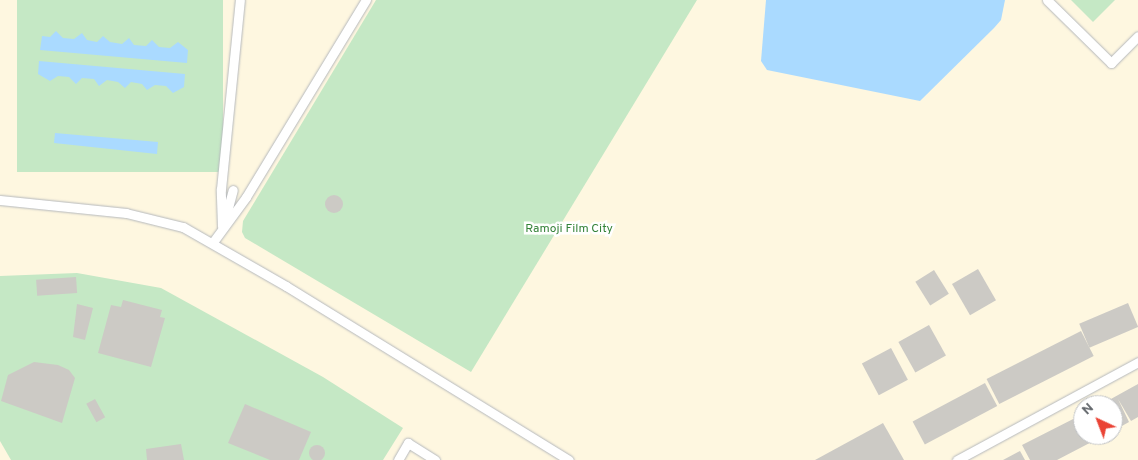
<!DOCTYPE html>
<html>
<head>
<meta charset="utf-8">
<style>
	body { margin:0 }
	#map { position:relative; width:1138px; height:460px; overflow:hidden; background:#f1efe8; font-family:Overpass,sans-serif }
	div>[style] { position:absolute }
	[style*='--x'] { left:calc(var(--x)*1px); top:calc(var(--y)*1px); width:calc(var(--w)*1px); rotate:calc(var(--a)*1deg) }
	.commercial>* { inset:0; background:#fef7e0 }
	.green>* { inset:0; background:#c5e8c5; transform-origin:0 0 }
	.water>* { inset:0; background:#aadaff }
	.building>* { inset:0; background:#cccac5; transform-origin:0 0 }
	.round { border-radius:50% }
	.roads { filter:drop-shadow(0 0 1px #b5b8bc) drop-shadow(0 0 1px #b5b8bc) }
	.lane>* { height:9px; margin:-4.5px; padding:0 4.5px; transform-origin:4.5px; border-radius:4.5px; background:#fff }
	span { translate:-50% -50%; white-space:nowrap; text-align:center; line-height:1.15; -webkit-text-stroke:5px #fff; paint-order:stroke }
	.park-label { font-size:12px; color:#348238 }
	.north { position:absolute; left:1073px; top:395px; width:50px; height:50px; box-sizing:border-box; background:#fff; border:1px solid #bfc1c3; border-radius:50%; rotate:317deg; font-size:14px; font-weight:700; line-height:20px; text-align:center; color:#5f6368 }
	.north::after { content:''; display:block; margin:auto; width:18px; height:22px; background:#ea4335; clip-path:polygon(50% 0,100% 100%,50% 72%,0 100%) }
</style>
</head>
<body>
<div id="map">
	<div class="commercial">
		<div style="clip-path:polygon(evenodd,0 0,1138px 0,1138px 460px,0 460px,0 0,1083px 405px,1113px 405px,1113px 435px,1083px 435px,1083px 405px)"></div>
	</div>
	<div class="green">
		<div style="left:17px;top:0;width:206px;height:172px"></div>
		<div style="clip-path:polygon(376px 0,697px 0,471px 372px,245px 238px,242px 232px,243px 221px)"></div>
		<div style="clip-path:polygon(1071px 0,1115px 0,1093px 22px)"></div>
		<div style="clip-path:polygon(77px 273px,161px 288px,323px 377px,403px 428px,383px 460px,11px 460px,0 441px,0 276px)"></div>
	</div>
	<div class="water">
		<div style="clip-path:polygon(766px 0,1005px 0,1001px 20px,994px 28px,920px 101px,767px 70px,761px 61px)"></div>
		<div style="clip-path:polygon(56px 31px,63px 38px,74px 39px,82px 33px,87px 40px,97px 42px,103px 36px,110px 42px,122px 44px,129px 38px,134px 45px,146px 46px,152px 40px,159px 47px,170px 48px,178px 42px,188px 50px,187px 63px,40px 50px,42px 36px,50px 37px)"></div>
		<div style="clip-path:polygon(39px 61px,185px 74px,184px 87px,173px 93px,166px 86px,155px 85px,147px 90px,142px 84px,131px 82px,125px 88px,118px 82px,107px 80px,99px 86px,94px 79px,82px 78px,76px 84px,69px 77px,58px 76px,50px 81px,38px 74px)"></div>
		<div style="clip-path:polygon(55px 133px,158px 142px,157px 154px,54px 143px)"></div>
	</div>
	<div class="building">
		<div class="round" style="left:325px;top:195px;width:18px;height:18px"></div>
		<div style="left:978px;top:269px;width:36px;height:30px;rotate:60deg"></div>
		<div style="left:934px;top:270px;width:28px;height:22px;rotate:58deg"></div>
		<div style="left:76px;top:277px;width:16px;height:40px;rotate:86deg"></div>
		<div style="clip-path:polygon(123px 300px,162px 310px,160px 317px,165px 318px,151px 367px,98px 353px,111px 305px,121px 307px)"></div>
		<div style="left:1128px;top:303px;width:26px;height:53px;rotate:67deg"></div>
		<div style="clip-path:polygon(77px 304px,93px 308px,85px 340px,73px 337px)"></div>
		<div style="left:929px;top:325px;width:35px;height:35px;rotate:61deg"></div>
		<div style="left:1081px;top:331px;width:28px;height:106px;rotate:63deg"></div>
		<div style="left:891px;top:348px;width:36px;height:33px;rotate:62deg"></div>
		<div style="clip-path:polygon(34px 362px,58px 365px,69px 370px,75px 378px,62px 423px,1px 401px,8px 375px)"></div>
		<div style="left:985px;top:383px;width:26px;height:82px;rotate:62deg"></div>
		<div style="clip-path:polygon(1138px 384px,1138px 417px,1131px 421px,1118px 399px,1129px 422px,1113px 431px,1113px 405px,1100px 405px)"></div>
		<div style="left:95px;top:399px;width:21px;height:10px;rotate:61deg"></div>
		<div style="clip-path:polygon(245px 404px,311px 432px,299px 460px,270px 460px,228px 443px)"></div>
		<div style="clip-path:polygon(1083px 414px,1083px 435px,1105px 435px,1057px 460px,1030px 460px,1022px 445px)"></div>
		<div style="clip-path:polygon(883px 423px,904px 460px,815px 460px)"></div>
		<div style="clip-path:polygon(181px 444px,184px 460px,147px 460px,146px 449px)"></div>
		<div class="round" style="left:309px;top:445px;width:16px;height:16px"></div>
		<div style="clip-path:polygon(1020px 451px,1025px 460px,1003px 460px)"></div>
	</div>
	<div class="roads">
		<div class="lane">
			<div style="--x:1047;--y:0;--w:90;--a:44.5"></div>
			<div style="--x:1111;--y:63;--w:38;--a:-45"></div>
			<div style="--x:0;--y:200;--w:127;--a:5.9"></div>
			<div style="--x:126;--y:213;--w:59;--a:13.8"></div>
			<div style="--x:183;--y:227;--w:119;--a:29.8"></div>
			<div style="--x:286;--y:286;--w:332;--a:31.6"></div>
			<div style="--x:225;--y:219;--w:30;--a:-75"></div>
			<div style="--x:222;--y:226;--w:37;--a:-92"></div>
			<div style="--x:221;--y:189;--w:190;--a:-84.3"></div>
			<div style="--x:213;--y:242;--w:56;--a:-53.7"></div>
			<div style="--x:246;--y:197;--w:231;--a:-58.7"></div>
			<div style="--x:398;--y:460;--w:20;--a:-60"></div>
			<div style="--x:408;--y:443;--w:32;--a:32"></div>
			<div style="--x:957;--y:460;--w:206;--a:-28.4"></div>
		</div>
	</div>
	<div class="park-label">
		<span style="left:569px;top:230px">Ramoji Film City</span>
	</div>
	<div class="north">N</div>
</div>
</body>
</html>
